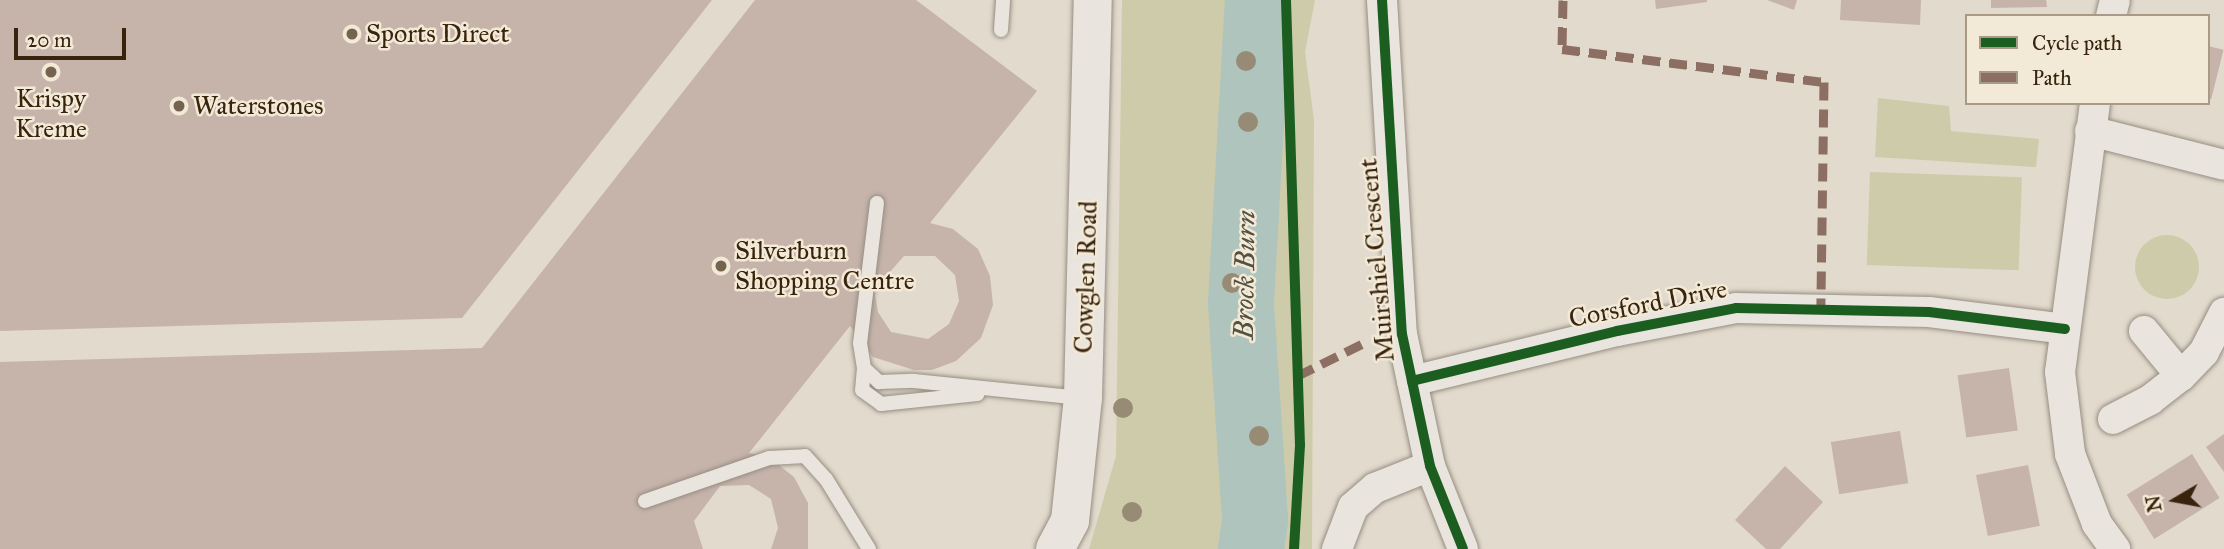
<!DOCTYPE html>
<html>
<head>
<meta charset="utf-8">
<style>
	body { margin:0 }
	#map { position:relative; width:2224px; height:549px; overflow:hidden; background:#e2dacc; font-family:"IM FELL Great Primer",serif }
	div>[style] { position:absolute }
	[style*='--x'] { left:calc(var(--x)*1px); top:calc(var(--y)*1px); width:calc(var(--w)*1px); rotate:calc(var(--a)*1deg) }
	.green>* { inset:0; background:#cecbaa; transform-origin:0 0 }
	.round { border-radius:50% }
	.river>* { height:66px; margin:-33px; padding:0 33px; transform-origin:33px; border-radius:33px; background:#b0c4be }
	.building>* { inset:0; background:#c6b4ab; transform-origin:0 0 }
	.roads { filter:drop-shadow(0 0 2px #968e83) drop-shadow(0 0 2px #968e83) }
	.lane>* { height:14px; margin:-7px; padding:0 7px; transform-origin:7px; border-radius:7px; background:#e9e4dd }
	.street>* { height:30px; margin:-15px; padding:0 15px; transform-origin:15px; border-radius:15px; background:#e9e4dd }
	.secondary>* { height:38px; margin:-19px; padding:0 19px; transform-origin:19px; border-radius:19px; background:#e9e4dd }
	.quiet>* { height:9px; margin-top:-4.5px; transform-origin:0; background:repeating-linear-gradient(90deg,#8d6e63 0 18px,transparent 0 27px) }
	.cycleway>* { height:10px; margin:-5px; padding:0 5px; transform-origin:5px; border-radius:5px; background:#1b5e20 }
	.trees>* { width:20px; height:20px; margin:-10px; border-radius:50%; background:#978b75 }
	.dots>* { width:19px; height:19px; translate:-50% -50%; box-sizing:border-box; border:4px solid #f3e9d7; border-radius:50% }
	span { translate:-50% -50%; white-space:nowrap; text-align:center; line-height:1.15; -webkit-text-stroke:5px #f3e9d7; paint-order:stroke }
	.poi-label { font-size:26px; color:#38230c }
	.left { translate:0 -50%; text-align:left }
	.street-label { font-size:26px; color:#38230c }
	.water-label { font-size:28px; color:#555140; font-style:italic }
	.legend { position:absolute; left:1965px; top:14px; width:245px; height:91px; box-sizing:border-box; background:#f3e9d7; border:2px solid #a89a86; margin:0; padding:9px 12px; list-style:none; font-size:21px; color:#38230c }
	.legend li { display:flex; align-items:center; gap:14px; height:35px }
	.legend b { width:35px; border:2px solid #a89a86 }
	.north { position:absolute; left:2140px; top:465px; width:70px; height:70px; -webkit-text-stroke:5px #f3e9d7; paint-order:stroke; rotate:260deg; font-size:19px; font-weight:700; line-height:28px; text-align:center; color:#38230c }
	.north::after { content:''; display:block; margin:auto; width:24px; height:32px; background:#38230c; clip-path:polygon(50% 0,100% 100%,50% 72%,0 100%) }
	.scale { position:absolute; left:14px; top:28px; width:112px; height:32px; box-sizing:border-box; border:4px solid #38230c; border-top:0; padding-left:9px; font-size:21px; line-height:24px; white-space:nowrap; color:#38230c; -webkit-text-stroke:5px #f3e9d7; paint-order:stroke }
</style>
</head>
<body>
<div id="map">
	<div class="green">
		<div style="clip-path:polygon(1122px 0,1315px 0,1305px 52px,1314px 120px,1312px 549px,1089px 549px,1116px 456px)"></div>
		<div style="clip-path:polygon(1878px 98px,1949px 106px,1951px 131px,2039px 139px,2036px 167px,1875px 157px)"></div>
		<div style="left:1870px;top:172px;width:152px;height:93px;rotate:2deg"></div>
		<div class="round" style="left:2135px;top:235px;width:64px;height:64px"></div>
	</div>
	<div class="river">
		<div style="--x:1251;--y:549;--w:29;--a:-82"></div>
		<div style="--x:1255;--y:520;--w:218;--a:-93.7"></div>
		<div style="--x:1241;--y:302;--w:302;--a:-86.8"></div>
	</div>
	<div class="building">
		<div style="clip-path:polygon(0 0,712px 0,462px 318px,0 331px)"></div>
		<div style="clip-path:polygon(evenodd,755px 0,916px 0,1037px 91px,930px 223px,953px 229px,978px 249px,990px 276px,993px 305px,981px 338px,956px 361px,932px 370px,914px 370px,873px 357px,850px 326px,749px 453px,770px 458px,794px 477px,808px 503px,808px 549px,771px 549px,778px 528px,771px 499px,749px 485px,720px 486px,694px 521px,703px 549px,0 549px,0 362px,482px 348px,755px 0,904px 256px,935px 256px,955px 275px,959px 301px,949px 324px,928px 339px,891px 332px,878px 312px,874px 290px,904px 256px)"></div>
		<div style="clip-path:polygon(1655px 0,1707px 0,1707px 2px,1656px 9px)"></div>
		<div style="clip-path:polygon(1767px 0,1797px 0,1794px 10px)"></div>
		<div style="clip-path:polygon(1841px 0,1921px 0,1920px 25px,1840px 20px)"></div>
		<div style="clip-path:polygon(1991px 0,2046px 0,2047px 7px,1991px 8px)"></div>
		<div style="left:2208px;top:46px;width:16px;height:51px;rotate:14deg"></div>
		<div style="left:2009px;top:368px;width:63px;height:52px;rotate:82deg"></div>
		<div style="left:1900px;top:431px;width:53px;height:70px;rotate:81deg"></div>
		<div style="clip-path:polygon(2224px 434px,2224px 472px,2206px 447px)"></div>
		<div style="left:2192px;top:454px;width:52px;height:77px;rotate:58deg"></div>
		<div style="left:2028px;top:465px;width:62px;height:53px;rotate:79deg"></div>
		<div style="clip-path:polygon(1785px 466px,1823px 502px,1780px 549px,1766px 549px,1735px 520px)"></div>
	</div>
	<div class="roads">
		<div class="lane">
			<div style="--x:1001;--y:30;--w:30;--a:-86"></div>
			<div style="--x:877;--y:203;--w:141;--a:96.9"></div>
			<div style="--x:860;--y:343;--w:25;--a:81"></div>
			<div style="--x:864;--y:368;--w:21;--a:43"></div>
			<div style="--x:879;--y:382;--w:35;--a:-2"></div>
			<div style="--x:914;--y:381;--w:168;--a:5.8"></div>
			<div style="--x:864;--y:368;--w:22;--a:95"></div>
			<div style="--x:862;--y:390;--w:24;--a:36"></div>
			<div style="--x:881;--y:404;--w:97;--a:-5.9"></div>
			<div style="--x:645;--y:501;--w:131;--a:-19.1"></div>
			<div style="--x:769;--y:458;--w:36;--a:-3"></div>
			<div style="--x:805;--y:456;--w:31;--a:48"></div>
			<div style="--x:826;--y:479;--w:82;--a:58.4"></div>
		</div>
		<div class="street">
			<div style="--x:1382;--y:0;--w:335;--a:86.6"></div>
			<div style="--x:1402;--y:334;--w:135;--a:78"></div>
			<div style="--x:1430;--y:466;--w:89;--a:68.3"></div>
			<div style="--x:2111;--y:16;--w:16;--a:-76"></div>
			<div style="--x:2095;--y:103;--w:271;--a:97.4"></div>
			<div style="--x:2060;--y:372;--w:83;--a:83"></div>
			<div style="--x:2070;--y:454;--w:75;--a:68.9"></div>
			<div style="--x:2097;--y:524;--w:31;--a:54"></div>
			<div style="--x:2090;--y:131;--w:138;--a:14.2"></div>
			<div style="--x:2144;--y:331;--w:58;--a:50.6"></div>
			<div style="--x:1412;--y:381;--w:211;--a:-13.7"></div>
			<div style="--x:1617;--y:331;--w:121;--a:-10.9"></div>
			<div style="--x:1736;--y:308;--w:193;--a:1.2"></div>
			<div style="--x:1929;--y:312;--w:137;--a:7.1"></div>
			<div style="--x:2113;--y:419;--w:42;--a:-27.2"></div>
			<div style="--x:2150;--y:400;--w:39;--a:-38"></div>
			<div style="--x:2181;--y:376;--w:33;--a:-46"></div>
			<div style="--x:2204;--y:352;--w:44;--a:-62.9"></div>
			<div style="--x:1337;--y:549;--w:45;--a:-69.1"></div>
			<div style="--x:1353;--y:507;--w:29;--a:-41"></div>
			<div style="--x:1375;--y:488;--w:59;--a:-21.8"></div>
		</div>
		<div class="secondary">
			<div style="--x:1055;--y:549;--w:32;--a:-62"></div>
			<div style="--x:1070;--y:521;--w:124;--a:-84"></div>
			<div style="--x:1083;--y:398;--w:398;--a:-88.6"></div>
		</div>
	</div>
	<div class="quiet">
		<div style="--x:1563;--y:0;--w:49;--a:91.2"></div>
		<div style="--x:1562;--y:49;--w:264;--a:7.2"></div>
		<div style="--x:1824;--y:82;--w:226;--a:90.8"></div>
		<div style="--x:1297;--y:376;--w:81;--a:-26.3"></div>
	</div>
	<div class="cycleway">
		<div style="--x:1286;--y:0;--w:445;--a:88.2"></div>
		<div style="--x:1300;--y:445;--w:104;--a:93.3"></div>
		<div style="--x:1382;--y:0;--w:335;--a:86.6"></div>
		<div style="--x:1402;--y:334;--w:135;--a:78"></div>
		<div style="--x:1430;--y:466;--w:89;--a:68.3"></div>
		<div style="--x:1412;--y:381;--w:211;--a:-13.7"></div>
		<div style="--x:1617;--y:331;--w:121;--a:-10.9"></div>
		<div style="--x:1736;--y:308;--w:193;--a:1.2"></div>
		<div style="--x:1929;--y:312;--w:137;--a:7.1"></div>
	</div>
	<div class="trees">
		<div style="left:1246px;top:61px"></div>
		<div style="left:1248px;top:122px"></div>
		<div style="left:1232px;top:283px"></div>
		<div style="left:1123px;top:408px"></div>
		<div style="left:1259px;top:436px"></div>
		<div style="left:1132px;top:512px"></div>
	</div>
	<div class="dots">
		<div style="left:352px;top:34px;background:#74634f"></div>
		<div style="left:51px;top:72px;background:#74634f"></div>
		<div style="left:179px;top:106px;background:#74634f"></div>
		<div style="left:721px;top:266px;background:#74634f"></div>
	</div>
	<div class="poi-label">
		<span class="left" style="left:366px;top:34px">Sports Direct</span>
		<span style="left:51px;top:114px">Krispy<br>Kreme</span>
		<span class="left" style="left:193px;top:106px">Waterstones</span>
		<span class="left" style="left:735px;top:266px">Silverburn<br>Shopping Centre</span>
	</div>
	<div class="street-label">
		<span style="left:1377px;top:260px;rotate:-95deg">Muirshiel Crescent</span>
		<span style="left:1086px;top:277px;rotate:-88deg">Cowglen Road</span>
		<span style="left:1648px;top:304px;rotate:-11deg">Corsford Drive</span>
	</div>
	<div class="water-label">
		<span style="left:1245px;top:275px;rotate:-89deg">Brock Burn</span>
	</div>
	<ul class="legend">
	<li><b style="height:9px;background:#1b5e20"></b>Cycle path</li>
	<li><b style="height:9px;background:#8d6e63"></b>Path</li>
	</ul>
	<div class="north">N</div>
	<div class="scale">20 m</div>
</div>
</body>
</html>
